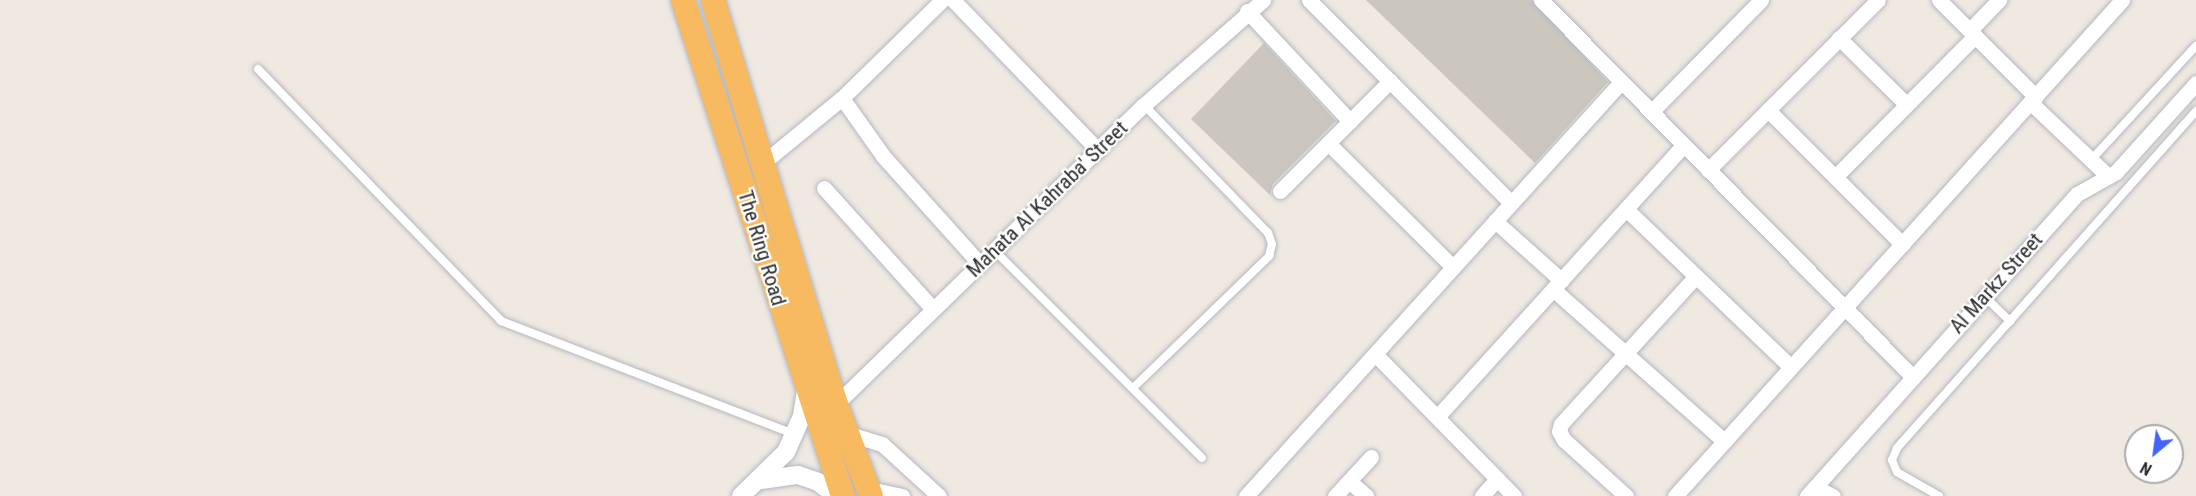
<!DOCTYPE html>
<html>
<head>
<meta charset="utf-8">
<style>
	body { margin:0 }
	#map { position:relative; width:2196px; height:496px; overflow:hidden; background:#efe9e1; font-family:"Roboto Condensed",sans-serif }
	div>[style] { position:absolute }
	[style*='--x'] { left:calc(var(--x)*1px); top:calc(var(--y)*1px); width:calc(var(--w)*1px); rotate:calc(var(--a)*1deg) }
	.building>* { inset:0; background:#cbc7bf }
	.roads { filter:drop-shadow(0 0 2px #b4b7c1) drop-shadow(0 0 2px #b4b7c1) }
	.service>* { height:8px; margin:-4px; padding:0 4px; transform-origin:4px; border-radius:4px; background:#fff }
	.minor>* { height:15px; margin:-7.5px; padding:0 7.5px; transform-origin:7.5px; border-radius:7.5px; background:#fff }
	.tertiary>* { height:18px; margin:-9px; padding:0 9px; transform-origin:9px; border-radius:9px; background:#fff }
	.trunk>* { height:24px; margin:-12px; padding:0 12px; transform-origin:12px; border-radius:12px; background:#f8ba60 }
	span { translate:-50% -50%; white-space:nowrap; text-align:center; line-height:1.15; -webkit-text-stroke:4.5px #fff; paint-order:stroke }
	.street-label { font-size:21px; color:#2e2e2e }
	.north { position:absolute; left:2124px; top:424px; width:60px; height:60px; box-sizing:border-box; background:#fff; border:2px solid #ababab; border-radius:50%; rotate:209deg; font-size:16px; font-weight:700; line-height:24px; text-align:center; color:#2e2e2e }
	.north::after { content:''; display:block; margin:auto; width:21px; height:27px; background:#4264fb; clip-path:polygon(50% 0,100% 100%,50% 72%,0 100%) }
</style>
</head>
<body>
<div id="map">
	<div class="building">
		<div style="clip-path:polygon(1366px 0,1532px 0,1608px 82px,1535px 163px)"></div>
		<div style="clip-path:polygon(1264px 43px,1336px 121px,1273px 184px,1270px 195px,1191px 119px)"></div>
	</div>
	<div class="roads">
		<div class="service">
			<div style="--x:258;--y:69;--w:350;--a:46"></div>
			<div style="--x:501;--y:321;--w:314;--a:21.1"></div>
			<div style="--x:2091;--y:160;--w:155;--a:-47.4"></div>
			<div style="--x:994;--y:250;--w:294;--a:45"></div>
			<div style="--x:1985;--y:297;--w:35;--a:44"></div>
			<div style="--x:1133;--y:388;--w:190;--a:-44.1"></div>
			<div style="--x:1269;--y:256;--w:12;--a:-76"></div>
			<div style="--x:1272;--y:244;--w:12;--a:-110"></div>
			<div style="--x:1268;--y:233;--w:178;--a:-134.1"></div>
			<div style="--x:1939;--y:496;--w:48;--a:-150.3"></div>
			<div style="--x:1897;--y:472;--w:13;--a:-113"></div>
			<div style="--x:1892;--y:460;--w:13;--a:-67"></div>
			<div style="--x:1897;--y:448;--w:451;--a:-48.4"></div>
		</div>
		<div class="minor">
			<div style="--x:953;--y:0;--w:209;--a:46"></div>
			<div style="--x:1309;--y:0;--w:286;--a:45.1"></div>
			<div style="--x:1541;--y:0;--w:528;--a:45.38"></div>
			<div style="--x:1939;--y:0;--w:137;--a:45"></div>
			<div style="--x:1247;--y:11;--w:151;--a:46.9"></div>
			<div style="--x:1970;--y:30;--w:42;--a:-46"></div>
			<div style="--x:1839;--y:38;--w:95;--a:44.6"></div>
			<div style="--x:842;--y:98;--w:71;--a:54.7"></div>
			<div style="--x:883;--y:156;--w:145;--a:48.1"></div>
			<div style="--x:2030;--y:102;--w:108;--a:43.5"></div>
			<div style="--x:1768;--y:110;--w:190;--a:45"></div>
			<div style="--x:1651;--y:112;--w:157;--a:-45.5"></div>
			<div style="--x:1328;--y:143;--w:176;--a:44.8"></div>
			<div style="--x:764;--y:162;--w:101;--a:-39.4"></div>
			<div style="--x:842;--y:98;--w:140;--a:-44.4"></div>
			<div style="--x:1708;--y:170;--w:240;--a:-45"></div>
			<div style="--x:1835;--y:177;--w:199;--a:-45.2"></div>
			<div style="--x:824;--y:188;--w:163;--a:48"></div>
			<div style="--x:1280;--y:191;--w:156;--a:-45"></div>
			<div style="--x:1626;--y:209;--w:228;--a:43.8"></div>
			<div style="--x:1495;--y:221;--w:89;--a:41.8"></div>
			<div style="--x:1553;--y:289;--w:229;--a:41.6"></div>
			<div style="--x:1375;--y:354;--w:199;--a:45.6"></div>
			<div style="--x:836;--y:404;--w:429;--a:-44.2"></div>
			<div style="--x:1144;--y:105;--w:159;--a:-41.4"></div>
			<div style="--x:1437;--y:417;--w:367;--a:-47.8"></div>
			<div style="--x:846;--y:433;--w:38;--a:17"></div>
			<div style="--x:882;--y:444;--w:77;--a:42.4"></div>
			<div style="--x:1349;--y:481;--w:23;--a:41"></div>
			<div style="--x:1815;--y:487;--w:20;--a:27"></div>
			<div style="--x:869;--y:489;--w:34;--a:12"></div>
			<div style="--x:1246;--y:496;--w:559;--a:-47.83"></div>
			<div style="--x:1335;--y:496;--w:53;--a:-47.3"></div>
			<div style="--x:1482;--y:496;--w:23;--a:-49"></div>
			<div style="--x:1626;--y:496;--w:84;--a:-137.9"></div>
			<div style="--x:1564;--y:440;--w:10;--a:-119"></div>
			<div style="--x:1559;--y:431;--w:7;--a:-74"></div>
			<div style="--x:1561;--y:424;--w:200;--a:-47.6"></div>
			<div style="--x:1675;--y:496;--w:668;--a:-47.97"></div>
			<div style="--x:1807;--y:496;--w:405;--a:-48.2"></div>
			<div style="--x:2077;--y:194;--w:45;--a:-29.4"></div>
			<div style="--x:2116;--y:172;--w:120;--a:-48"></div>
		</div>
		<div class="tertiary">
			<div style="--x:761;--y:480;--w:37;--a:-8"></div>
			<div style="--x:798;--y:475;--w:21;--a:19"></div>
			<div style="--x:818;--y:482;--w:24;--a:36"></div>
			<div style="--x:741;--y:496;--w:63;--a:-44.4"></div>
			<div style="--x:786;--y:452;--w:39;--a:-66"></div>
			<div style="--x:802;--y:416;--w:25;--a:-81"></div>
		</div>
		<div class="trunk">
			<div style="--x:683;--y:0;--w:521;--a:72.12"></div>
			<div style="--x:713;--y:0;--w:422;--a:73.1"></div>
			<div style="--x:836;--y:404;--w:98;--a:69.2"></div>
		</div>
	</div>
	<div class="street-label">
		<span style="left:1047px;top:199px;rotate:-44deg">Mahata Al Kahraba' Street</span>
		<span style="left:762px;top:248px;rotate:73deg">The Ring Road</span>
		<span style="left:1996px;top:283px;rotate:-48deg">Al Markz Street</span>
	</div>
	<div class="north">N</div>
</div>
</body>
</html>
